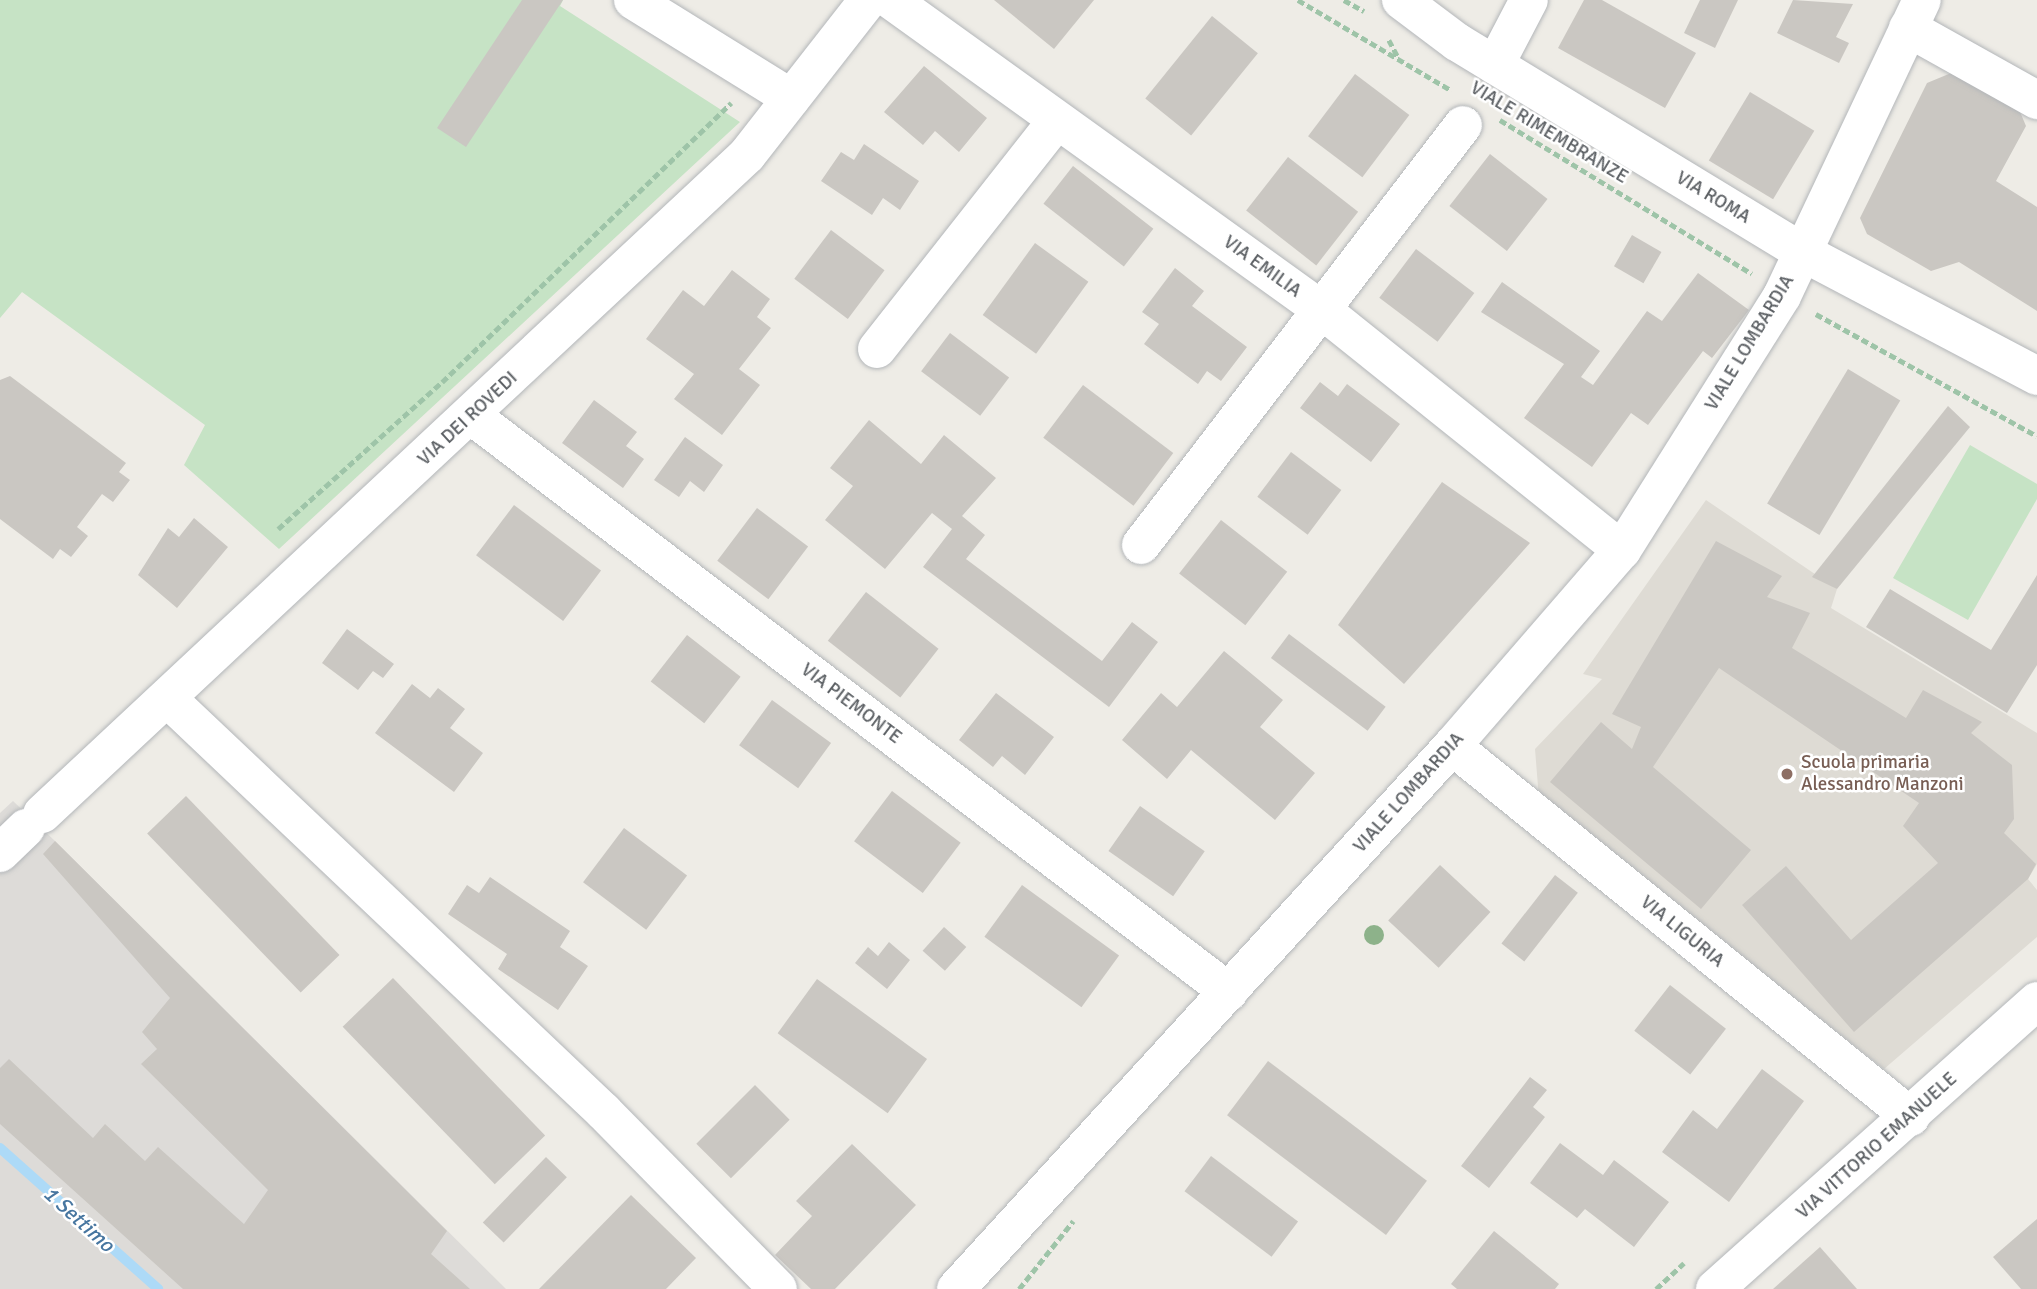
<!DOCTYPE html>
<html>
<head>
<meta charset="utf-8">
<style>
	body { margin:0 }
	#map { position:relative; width:2037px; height:1289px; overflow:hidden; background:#eeece6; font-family:Signika,sans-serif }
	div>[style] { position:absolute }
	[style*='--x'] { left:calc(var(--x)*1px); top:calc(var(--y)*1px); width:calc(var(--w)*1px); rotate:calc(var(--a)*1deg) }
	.industrial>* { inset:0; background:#dddbd8 }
	.education>* { inset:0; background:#dedbd4 }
	.green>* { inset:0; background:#c6e3c5 }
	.stream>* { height:10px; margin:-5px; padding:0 5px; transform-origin:5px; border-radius:5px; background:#addaf7 }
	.building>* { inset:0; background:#cac7c2; transform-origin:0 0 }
	.path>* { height:4.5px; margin-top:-2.25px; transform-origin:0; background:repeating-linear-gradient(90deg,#9ec4a8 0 7px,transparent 0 10.5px) }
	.roads { filter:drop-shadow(0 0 2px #b3b6b9) drop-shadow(0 0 2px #b3b6b9) }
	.minor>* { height:38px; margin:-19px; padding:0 19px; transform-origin:19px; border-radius:19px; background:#fff }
	.trees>* { width:20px; height:20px; margin:-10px; border-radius:50%; background:#8db28a }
	.dots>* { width:19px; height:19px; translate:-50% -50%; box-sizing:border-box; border:4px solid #fff; border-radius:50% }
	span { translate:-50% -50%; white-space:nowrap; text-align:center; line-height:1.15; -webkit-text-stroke:5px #fff; paint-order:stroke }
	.street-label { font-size:19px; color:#5d6165 }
	.education-label { font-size:19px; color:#785e54 }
	.left { translate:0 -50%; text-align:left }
	.water-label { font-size:21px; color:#4776a0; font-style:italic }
</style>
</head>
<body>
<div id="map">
	<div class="industrial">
		<div style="clip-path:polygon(13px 801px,55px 841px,506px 1289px,0 1289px,0 813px)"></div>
	</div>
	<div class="education">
		<div style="clip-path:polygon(1706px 500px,1837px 589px,1831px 608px,2037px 733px,2037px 864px,2028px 879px,2037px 890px,2037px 937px,1884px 1069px,1539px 799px,1535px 749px,1602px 679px,1583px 674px)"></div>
	</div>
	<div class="green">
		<div style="clip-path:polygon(0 0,563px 0,560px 6px,740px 122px,279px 549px,184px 465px,205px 425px,22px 292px,0 318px)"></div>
		<div style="clip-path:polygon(1970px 445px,2037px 484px,2037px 499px,1968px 620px,1893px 578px)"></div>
	</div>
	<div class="stream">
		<div style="--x:0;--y:1148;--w:212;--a:41.7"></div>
	</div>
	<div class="building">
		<div style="clip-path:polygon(522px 0,563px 0,466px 147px,437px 128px)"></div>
		<div style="clip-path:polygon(994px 0,1094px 0,1054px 49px)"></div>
		<div style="clip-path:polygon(1584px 0,1602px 0,1696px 53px,1665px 108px,1558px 48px)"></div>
		<div style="clip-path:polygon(1700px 0,1738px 0,1715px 48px,1684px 33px)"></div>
		<div style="clip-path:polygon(1793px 0,1853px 4px,1836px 37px,1849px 43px,1839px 63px,1777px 33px)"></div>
		<div style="left:1212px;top:16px;width:59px;height:106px;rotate:39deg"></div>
		<div style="clip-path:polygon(924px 66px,987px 118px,959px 152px,935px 131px,923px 145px,884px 112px)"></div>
		<div style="clip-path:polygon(1956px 71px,2018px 107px,2026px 126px,1996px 181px,2037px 207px,2037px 311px,1959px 262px,1931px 271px,1867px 234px,1860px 218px,1927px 83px)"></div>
		<div style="left:1355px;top:74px;width:68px;height:78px;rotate:37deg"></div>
		<div style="left:1750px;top:92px;width:75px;height:80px;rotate:31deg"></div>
		<div style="clip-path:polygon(864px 144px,919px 181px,900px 210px,883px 198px,872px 215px,821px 181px,841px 152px,854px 160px)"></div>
		<div style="left:1490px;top:154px;width:73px;height:66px;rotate:38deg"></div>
		<div style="left:1288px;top:157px;width:89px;height:68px;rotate:38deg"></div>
		<div style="left:1073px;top:166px;width:102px;height:48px;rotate:38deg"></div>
		<div style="left:831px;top:230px;width:67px;height:61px;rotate:37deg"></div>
		<div style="left:1632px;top:235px;width:34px;height:36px;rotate:30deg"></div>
		<div style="left:1035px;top:243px;width:66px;height:89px;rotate:36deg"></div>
		<div style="left:1416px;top:249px;width:73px;height:61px;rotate:37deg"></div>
		<div style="clip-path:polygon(1175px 268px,1204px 291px,1192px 306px,1247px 347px,1221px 381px,1207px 371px,1198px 384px,1144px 344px,1159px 324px,1142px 312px)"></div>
		<div style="clip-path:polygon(732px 270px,770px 299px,757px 317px,771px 328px,739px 369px,760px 385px,722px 435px,674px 399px,694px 374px,646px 339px,683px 290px,704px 306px)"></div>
		<div style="clip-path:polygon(1698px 273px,1749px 310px,1712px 358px,1703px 351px,1648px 425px,1631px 413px,1592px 467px,1524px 418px,1564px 364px,1481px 312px,1502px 282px,1600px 351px,1581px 377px,1593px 385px,1647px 311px,1662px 321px)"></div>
		<div style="left:950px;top:333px;width:74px;height:48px;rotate:37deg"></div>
		<div style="left:1848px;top:369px;width:61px;height:157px;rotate:31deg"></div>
		<div style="clip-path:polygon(10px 376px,126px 463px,119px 472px,130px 480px,113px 502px,102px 494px,77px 527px,88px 536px,71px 557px,60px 549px,53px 559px,0 519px,0 380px)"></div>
		<div style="clip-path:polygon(1320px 382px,1338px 396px,1347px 384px,1400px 424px,1371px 462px,1300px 408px)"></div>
		<div style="left:1083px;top:385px;width:113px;height:66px;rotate:37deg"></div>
		<div style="clip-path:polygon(594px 400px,637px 432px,626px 446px,644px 459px,623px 488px,562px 443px)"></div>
		<div style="clip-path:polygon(1948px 406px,1970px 427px,1837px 589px,1812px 577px)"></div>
		<div style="clip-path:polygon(869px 420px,921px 464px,944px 435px,996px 478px,962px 516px,985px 535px,966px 559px,1102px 661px,1132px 622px,1158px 642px,1109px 707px,923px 567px,952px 529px,932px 513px,885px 569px,825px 520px,853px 486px,830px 468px)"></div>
		<div style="clip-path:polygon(685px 437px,723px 465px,704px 492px,690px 481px,679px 497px,654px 480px)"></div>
		<div style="left:1291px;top:452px;width:63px;height:56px;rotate:37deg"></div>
		<div style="clip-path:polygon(1442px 482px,1530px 543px,1404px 684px,1338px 625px)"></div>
		<div style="left:514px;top:505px;width:109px;height:63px;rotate:37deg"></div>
		<div style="left:757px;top:508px;width:64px;height:66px;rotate:37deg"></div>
		<div style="clip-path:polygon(194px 518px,228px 547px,177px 608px,138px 575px,168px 528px,179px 537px)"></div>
		<div style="left:1221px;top:520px;width:84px;height:68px;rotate:38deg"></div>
		<div style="clip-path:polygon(1716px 541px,1782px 576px,1767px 597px,1810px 613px,1792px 648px,1906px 718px,1923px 690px,1982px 722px,1971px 733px,2012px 765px,2014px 819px,2004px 833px,2036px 864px,2028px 879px,1854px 1032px,1742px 905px,1786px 866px,1851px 940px,1938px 863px,1903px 826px,1919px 803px,1719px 668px,1653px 767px,1751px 850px,1701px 909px,1550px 782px,1601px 722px,1632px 749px,1641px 727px,1612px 714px)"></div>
		<div style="clip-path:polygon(2037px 575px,2037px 665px,2007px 713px,1866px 627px,1890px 589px,1991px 650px)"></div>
		<div style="left:866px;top:592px;width:92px;height:62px;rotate:38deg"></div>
		<div style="clip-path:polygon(347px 629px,394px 664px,383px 678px,373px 671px,358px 690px,322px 663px)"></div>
		<div style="left:1289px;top:634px;width:121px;height:30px;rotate:37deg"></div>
		<div style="left:687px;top:635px;width:68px;height:59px;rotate:38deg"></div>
		<div style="clip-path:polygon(1224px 651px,1283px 700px,1260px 727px,1315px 773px,1275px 820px,1191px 750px,1167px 779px,1122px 740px,1161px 693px,1177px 707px)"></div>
		<div style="clip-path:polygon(412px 684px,430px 698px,438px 688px,465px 709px,450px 728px,483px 753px,454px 792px,375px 733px)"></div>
		<div style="clip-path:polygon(996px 693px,1054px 737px,1025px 775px,1002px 756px,993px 767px,959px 740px)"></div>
		<div style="left:772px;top:700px;width:73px;height:56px;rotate:36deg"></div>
		<div style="left:892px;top:791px;width:86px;height:63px;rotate:37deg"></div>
		<div style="left:186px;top:796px;width:221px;height:54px;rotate:46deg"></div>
		<div style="left:1140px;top:806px;width:79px;height:55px;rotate:35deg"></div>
		<div style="left:624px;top:828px;width:79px;height:68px;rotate:37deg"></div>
		<div style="clip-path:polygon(55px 841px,447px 1231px,431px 1254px,470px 1289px,183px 1289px,0 1124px,0 1068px,9px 1059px,93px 1138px,105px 1124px,145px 1161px,158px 1147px,244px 1224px,268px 1190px,141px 1064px,157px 1049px,142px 1032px,170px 998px,43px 854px)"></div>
		<div style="left:1440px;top:865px;width:69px;height:76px;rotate:43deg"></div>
		<div style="left:1555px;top:875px;width:29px;height:87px;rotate:38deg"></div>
		<div style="clip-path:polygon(490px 877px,570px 931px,560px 947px,588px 966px,558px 1010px,498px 969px,507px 954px,448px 914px,467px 885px,479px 893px)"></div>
		<div style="left:1022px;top:885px;width:120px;height:64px;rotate:36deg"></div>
		<div style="left:944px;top:927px;width:30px;height:32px;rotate:42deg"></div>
		<div style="clip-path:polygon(889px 942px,910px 960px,887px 989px,855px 963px,868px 947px,878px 956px)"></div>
		<div style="left:393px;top:978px;width:219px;height:70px;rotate:46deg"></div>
		<div style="left:817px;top:979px;width:136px;height:67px;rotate:36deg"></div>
		<div style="left:1670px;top:985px;width:71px;height:58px;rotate:38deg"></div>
		<div style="left:1268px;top:1061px;width:199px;height:68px;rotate:37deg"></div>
		<div style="clip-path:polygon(1762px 1069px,1804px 1101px,1729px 1202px,1662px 1152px,1693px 1110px,1717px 1129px)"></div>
		<div style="clip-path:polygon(1530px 1077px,1547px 1090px,1533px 1107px,1545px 1117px,1489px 1188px,1461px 1166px)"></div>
		<div style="left:755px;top:1085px;width:49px;height:83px;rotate:45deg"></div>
		<div style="clip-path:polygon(1560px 1143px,1603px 1175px,1614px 1160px,1669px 1202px,1634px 1247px,1585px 1209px,1577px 1218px,1530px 1183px)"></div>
		<div style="clip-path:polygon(852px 1144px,916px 1205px,835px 1289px,811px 1289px,775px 1255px,812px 1216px,796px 1201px)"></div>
		<div style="left:1211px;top:1156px;width:109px;height:44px;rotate:37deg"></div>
		<div style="left:546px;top:1157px;width:29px;height:91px;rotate:44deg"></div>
		<div style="clip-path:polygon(631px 1195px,696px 1258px,666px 1289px,539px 1289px)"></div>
		<div style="clip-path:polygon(2037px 1219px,2037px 1289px,2021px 1289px,1993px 1257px)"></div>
		<div style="clip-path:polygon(1494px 1231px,1559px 1284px,1555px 1289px,1457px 1289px,1451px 1284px)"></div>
		<div style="clip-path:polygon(1820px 1247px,1857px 1289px,1773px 1289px)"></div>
	</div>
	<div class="path">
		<div style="--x:1298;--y:0;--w:178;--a:30.5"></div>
		<div style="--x:1344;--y:0;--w:23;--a:29"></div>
		<div style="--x:1389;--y:40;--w:19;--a:62"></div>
		<div style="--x:1500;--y:120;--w:295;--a:31.4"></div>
		<div style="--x:1816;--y:314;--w:252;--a:28.9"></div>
		<div style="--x:278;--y:529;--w:220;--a:-41.9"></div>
		<div style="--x:442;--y:382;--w:402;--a:-44"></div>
		<div style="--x:1019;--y:1289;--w:87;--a:-51.5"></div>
		<div style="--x:1656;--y:1289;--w:38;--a:-43"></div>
	</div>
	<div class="roads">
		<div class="minor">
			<div style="--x:633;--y:0;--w:186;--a:31.8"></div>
			<div style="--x:891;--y:0;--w:531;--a:35.73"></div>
			<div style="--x:1322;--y:310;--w:384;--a:38.7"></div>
			<div style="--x:1401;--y:0;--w:70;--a:36.9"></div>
			<div style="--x:1457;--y:42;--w:404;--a:31.3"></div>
			<div style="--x:1802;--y:252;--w:266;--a:27.8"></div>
			<div style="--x:1908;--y:28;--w:148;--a:29.2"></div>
			<div style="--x:1495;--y:65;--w:73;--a:-62.4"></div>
			<div style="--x:877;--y:349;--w:291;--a:-51.8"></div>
			<div style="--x:472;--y:416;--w:951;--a:37.27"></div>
			<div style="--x:1141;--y:545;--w:529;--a:-52.52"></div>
			<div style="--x:167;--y:698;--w:602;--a:43.45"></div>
			<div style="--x:604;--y:1112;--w:248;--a:45.5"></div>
			<div style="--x:1452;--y:746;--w:590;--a:38.95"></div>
			<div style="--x:42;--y:814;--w:965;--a:-43.07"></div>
			<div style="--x:747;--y:155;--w:197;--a:-52"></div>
			<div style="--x:0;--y:853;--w:36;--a:-44"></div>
			<div style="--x:956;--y:1289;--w:735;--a:-47.59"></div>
			<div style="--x:1452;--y:746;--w:259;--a:-49.1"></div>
			<div style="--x:1622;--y:550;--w:300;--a:-57.8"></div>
			<div style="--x:1782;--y:296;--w:327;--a:-64.7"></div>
			<div style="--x:1715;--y:1289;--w:432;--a:-41.8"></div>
		</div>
	</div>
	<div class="trees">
		<div style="left:1374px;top:935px"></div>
	</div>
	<div class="dots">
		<div style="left:1787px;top:774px;background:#8d6e63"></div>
	</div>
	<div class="street-label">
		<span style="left:1549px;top:133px;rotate:31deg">VIALE RIMEMBRANZE</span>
		<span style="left:1713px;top:198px;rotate:31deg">VIA ROMA</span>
		<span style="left:1262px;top:267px;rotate:36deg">VIA EMILIA</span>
		<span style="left:1750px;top:343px;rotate:-59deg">VIALE LOMBARDIA</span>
		<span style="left:468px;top:419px;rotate:-43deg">VIA DEI ROVEDI</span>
		<span style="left:851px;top:704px;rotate:37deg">VIA PIEMONTE</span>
		<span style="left:1409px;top:793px;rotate:-48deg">VIALE LOMBARDIA</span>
		<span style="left:1682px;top:932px;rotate:39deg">VIA LIGURIA</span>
		<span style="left:1877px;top:1146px;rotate:-42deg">VIA VITTORIO EMANUELE</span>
	</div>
	<div class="education-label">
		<span class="left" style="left:1801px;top:774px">Scuola primaria<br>Alessandro Manzoni</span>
	</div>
	<div class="water-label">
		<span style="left:79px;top:1219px;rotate:42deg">1 Settimo</span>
	</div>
</div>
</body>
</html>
